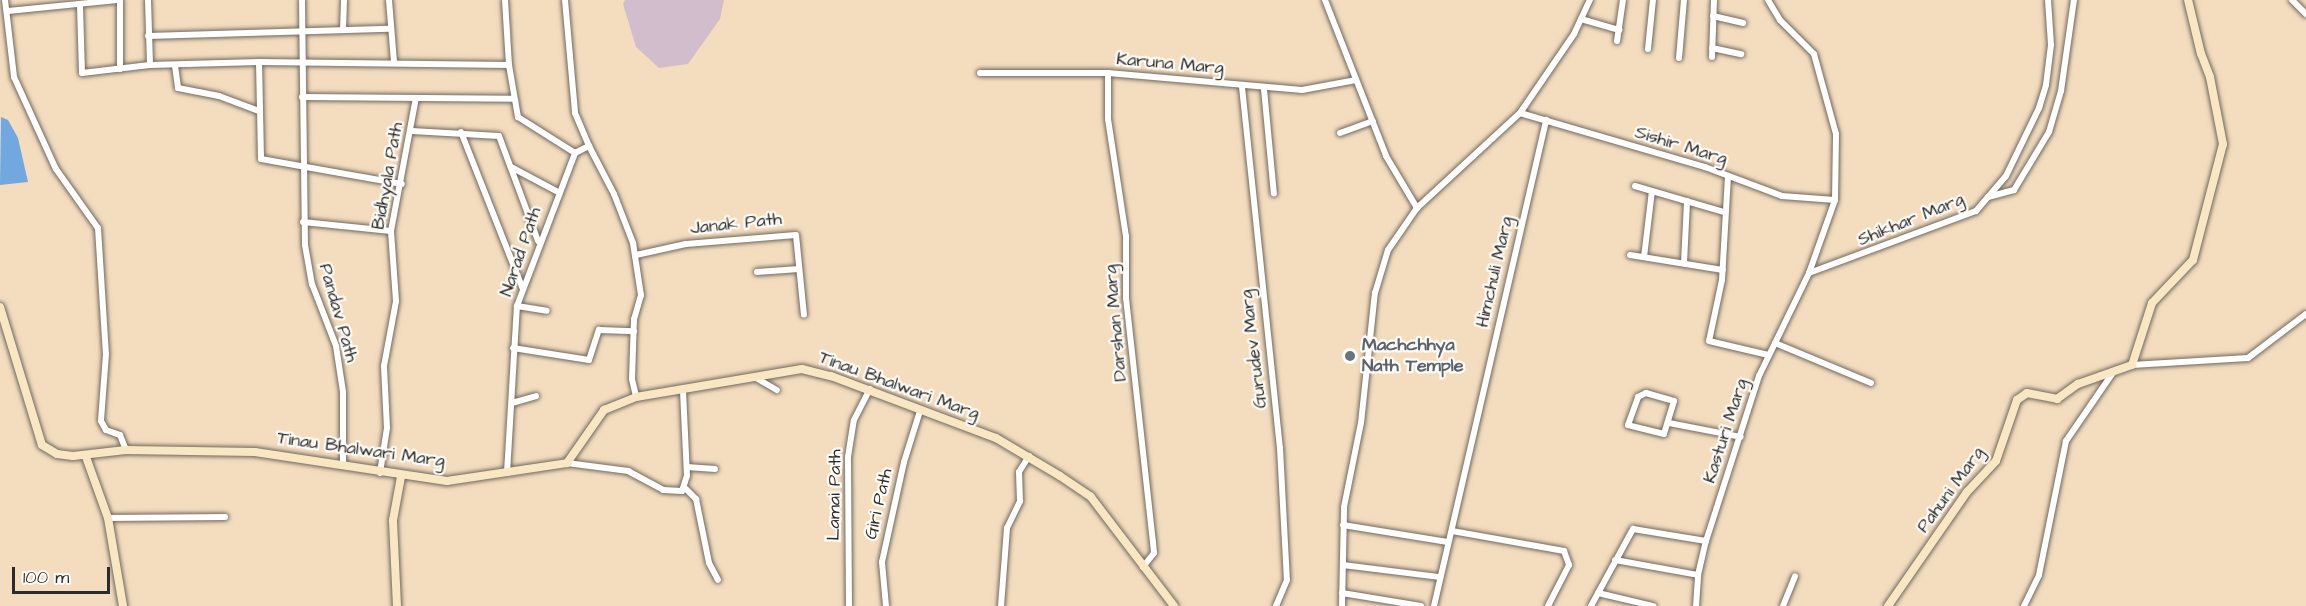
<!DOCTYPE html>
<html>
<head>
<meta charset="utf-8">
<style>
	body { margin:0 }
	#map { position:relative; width:2306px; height:606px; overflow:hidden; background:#f4ddbf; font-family:"Architects Daughter",sans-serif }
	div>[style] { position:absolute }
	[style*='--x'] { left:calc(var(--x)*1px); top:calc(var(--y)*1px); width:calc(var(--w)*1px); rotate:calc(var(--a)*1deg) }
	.industrial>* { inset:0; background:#d1bdcb }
	.water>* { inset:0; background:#70a8df }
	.roads { filter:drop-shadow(0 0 2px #71695f) drop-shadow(0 0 2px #71695f) }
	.street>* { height:6px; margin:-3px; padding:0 3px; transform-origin:3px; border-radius:3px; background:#fff }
	.secondary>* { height:8px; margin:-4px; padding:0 4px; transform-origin:4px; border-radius:4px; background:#f9e7c3 }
	.dots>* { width:16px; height:16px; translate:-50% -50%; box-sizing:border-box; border:3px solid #fdfcf7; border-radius:50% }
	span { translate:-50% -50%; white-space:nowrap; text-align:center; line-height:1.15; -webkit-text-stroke:4.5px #fdfcf7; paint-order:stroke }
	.street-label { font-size:18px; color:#2b2b2b }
	.worship-label { font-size:18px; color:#5b616d; font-weight:700 }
	.left { translate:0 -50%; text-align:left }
	.scale { position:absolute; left:12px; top:567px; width:98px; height:27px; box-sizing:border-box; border:3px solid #2b2b2b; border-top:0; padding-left:8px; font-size:18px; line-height:21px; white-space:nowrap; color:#2b2b2b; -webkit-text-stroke:4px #fdfcf7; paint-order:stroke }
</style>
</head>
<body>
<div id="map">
	<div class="industrial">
		<div style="clip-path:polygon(625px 0,724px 0,720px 19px,688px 64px,659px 68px,636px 47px,623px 4px)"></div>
	</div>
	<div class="water">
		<div style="clip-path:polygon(1px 117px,8px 120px,18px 138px,28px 182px,0 185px)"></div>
	</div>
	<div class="roads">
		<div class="street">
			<div style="--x:5;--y:0;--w:78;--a:83.3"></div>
			<div style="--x:14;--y:77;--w:101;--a:65.5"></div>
			<div style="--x:56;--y:169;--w:72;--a:54.6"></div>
			<div style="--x:98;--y:228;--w:126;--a:86.4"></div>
			<div style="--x:106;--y:354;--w:67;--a:94.3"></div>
			<div style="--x:101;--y:421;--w:10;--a:61"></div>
			<div style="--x:106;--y:430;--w:15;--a:20"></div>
			<div style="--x:120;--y:435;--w:16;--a:68"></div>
			<div style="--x:148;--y:0;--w:65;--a:88.2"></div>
			<div style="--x:302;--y:0;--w:245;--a:89.3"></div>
			<div style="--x:305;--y:245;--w:40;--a:80"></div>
			<div style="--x:312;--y:284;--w:66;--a:68.8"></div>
			<div style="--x:336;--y:346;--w:47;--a:81.3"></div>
			<div style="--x:343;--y:392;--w:74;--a:90"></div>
			<div style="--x:389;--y:0;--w:62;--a:85.4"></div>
			<div style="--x:505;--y:0;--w:65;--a:86.5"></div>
			<div style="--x:509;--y:65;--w:53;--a:80.2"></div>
			<div style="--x:518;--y:117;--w:67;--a:32.3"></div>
			<div style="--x:575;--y:153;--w:16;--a:-27"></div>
			<div style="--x:589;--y:146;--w:54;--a:62.5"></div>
			<div style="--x:614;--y:194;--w:53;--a:68.8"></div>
			<div style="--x:633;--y:243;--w:53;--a:81.3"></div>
			<div style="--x:641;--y:295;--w:25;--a:106"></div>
			<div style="--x:634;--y:319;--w:60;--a:91.9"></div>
			<div style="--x:632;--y:379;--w:18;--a:77"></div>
			<div style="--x:565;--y:0;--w:113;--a:84.9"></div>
			<div style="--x:575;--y:113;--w:36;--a:67"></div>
			<div style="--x:1325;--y:0;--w:168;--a:68.6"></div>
			<div style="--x:1386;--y:156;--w:61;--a:59.2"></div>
			<div style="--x:2292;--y:0;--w:20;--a:45"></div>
			<div style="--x:80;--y:6;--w:67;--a:88.3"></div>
			<div style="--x:82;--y:73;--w:68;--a:-6.7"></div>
			<div style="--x:150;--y:65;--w:109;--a:-1.6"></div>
			<div style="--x:259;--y:62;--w:250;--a:0.7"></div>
			<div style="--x:8;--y:11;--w:112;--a:-5.7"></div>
			<div style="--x:1713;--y:16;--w:31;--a:13"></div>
			<div style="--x:1581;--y:19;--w:40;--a:16"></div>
			<div style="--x:343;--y:30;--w:30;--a:-88"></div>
			<div style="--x:148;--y:36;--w:241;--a:-1.7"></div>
			<div style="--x:1617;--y:41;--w:41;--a:-81.7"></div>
			<div style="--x:1712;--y:48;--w:30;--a:12"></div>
			<div style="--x:1648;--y:49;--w:49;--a:-84.2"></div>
			<div style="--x:1712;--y:57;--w:57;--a:-88"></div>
			<div style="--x:1679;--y:58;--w:58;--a:-85.1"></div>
			<div style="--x:259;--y:62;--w:97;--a:88.8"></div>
			<div style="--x:261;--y:159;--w:143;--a:10.1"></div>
			<div style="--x:175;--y:66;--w:22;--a:82"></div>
			<div style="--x:178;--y:88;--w:42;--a:11"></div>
			<div style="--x:219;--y:96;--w:43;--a:20.6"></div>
			<div style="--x:120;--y:69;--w:69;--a:-90"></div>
			<div style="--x:980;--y:73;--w:128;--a:0"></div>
			<div style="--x:1108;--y:73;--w:195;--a:5"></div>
			<div style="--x:1302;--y:90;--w:55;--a:-10.5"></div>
			<div style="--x:1108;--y:73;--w:46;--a:90"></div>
			<div style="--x:1108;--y:119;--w:118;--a:81.3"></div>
			<div style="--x:1126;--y:236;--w:62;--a:90"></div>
			<div style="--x:1126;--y:298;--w:245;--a:83.7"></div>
			<div style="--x:1153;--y:542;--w:11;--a:85"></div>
			<div style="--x:1154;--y:553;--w:18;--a:128"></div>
			<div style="--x:1242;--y:87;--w:363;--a:84"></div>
			<div style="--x:1280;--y:448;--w:132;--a:87"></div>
			<div style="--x:1287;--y:580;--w:28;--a:113"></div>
			<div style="--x:1264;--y:89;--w:105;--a:84.6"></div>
			<div style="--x:302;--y:97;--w:211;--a:0.5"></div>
			<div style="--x:1520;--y:113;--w:193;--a:16.3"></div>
			<div style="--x:1705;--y:167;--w:82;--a:20.6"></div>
			<div style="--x:1782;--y:196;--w:53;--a:4.3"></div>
			<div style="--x:412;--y:131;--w:87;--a:3.3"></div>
			<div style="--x:499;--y:136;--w:112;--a:69.6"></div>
			<div style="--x:461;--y:132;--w:167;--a:68.5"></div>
			<div style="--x:1340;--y:133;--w:35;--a:-20"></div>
			<div style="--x:511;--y:167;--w:53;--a:28"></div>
			<div style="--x:1728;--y:176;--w:104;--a:93.3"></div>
			<div style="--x:1722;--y:280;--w:62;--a:102"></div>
			<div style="--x:1709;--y:341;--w:61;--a:13.3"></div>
			<div style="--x:1635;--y:186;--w:93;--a:16.3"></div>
			<div style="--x:1988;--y:197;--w:27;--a:-15"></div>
			<div style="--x:2014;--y:190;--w:68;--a:-58.9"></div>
			<div style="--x:2049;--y:132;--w:43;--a:-73.7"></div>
			<div style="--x:2061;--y:91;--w:92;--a:-81.9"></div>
			<div style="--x:303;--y:222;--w:88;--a:5.8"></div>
			<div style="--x:636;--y:255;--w:51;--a:-12.4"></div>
			<div style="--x:686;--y:244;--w:110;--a:-4.7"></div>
			<div style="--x:796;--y:235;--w:80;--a:84.3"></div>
			<div style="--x:1630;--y:255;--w:94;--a:9.2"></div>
			<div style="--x:1644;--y:257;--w:66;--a:-83.1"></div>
			<div style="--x:1684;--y:263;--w:62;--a:-87.2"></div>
			<div style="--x:757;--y:272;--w:42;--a:-4.1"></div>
			<div style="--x:1809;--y:273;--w:178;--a:-20.4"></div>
			<div style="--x:1976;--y:211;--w:46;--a:-49.4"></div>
			<div style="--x:2006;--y:176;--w:76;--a:-64.1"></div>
			<div style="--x:2039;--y:108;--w:24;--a:-73"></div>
			<div style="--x:2046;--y:85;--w:40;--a:-82.9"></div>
			<div style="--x:2051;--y:45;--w:45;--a:-93.8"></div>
			<div style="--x:517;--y:306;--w:30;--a:9"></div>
			<div style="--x:1775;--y:343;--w:104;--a:22.6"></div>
			<div style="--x:513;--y:348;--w:77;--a:9"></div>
			<div style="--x:589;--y:360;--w:32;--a:-72"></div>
			<div style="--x:599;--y:330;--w:35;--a:2"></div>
			<div style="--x:2132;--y:365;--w:116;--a:-3.5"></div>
			<div style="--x:2248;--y:358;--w:73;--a:-37.2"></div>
			<div style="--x:756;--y:378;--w:24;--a:30"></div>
			<div style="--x:1646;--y:393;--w:29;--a:16"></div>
			<div style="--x:1674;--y:401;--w:34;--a:107"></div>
			<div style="--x:1664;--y:434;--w:37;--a:-166"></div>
			<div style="--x:1628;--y:425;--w:30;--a:-70"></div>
			<div style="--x:1638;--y:397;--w:9;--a:-27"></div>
			<div style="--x:512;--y:403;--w:25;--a:-16"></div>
			<div style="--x:1669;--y:423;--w:73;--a:11"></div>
			<div style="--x:567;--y:463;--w:62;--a:7.5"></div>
			<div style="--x:628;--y:471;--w:40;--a:28"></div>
			<div style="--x:663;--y:490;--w:19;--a:3"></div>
			<div style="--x:682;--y:491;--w:16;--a:-72"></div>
			<div style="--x:687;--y:476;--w:85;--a:-92.7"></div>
			<div style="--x:687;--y:467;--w:28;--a:4"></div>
			<div style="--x:380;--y:473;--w:46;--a:-81.2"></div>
			<div style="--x:387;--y:428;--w:62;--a:-92.8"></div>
			<div style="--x:384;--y:366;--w:66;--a:-79.5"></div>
			<div style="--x:396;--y:301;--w:70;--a:-94.1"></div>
			<div style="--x:391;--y:231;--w:135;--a:-79.4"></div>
			<div style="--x:507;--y:473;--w:167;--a:-86.6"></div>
			<div style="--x:517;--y:306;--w:164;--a:-69.2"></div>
			<div style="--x:685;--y:488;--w:16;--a:45"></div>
			<div style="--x:696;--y:499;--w:65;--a:78.5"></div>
			<div style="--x:709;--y:563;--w:19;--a:62"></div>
			<div style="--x:108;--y:518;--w:117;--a:-0.5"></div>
			<div style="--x:1343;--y:525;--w:106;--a:9.2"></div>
			<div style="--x:1452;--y:531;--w:114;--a:10.1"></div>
			<div style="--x:1564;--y:551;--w:15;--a:70"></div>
			<div style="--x:1569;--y:565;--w:46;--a:117.1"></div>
			<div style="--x:1615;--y:560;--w:84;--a:10.2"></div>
			<div style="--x:1343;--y:565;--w:98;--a:7.1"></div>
			<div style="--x:1342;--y:593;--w:80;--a:9.3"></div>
			<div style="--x:1598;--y:593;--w:57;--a:13.3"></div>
			<div style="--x:849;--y:606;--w:149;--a:-90.4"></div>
			<div style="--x:848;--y:457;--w:37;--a:-81"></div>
			<div style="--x:854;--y:420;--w:35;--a:-63"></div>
			<div style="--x:886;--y:606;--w:44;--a:-95.2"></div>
			<div style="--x:882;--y:562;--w:102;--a:-77.6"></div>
			<div style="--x:904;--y:462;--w:53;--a:-72.6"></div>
			<div style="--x:1001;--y:606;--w:78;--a:-85.6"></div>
			<div style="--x:1007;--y:528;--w:30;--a:-64"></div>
			<div style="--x:1020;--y:501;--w:29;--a:-92"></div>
			<div style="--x:1019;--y:472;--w:19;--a:-58"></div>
			<div style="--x:1342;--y:606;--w:99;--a:-88.8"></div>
			<div style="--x:1344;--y:507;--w:86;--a:-78.6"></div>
			<div style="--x:1361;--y:423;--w:131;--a:-83.9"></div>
			<div style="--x:1375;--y:293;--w:45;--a:-73.2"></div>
			<div style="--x:1388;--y:250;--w:51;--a:-55.4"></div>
			<div style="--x:1417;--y:208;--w:140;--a:-42.7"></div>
			<div style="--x:1520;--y:113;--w:96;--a:-55.6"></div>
			<div style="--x:1574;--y:34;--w:38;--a:-65"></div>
			<div style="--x:1434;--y:606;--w:499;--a:-77"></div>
			<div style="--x:1591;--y:606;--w:88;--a:-61.4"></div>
			<div style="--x:1633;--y:529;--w:74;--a:9.3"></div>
			<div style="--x:1696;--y:606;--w:31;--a:-86"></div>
			<div style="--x:1698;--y:575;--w:35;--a:-77"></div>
			<div style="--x:1706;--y:541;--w:173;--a:-72.2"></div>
			<div style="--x:1759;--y:376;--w:114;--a:-64.1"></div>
			<div style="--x:1809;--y:273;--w:77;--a:-70.4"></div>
			<div style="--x:1835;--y:200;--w:66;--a:-89.1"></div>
			<div style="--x:1836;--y:134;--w:83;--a:-105.4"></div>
			<div style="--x:1814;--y:54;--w:48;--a:-135"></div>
			<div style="--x:1780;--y:20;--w:23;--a:-121"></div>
			<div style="--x:1783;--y:606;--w:32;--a:-68"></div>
			<div style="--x:2024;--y:606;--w:34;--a:-64"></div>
			<div style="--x:2039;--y:575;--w:137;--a:-78.6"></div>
			<div style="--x:2066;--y:441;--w:81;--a:-55.5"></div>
		</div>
		<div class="secondary">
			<div style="--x:0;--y:307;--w:144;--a:73.1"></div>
			<div style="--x:42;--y:445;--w:17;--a:31"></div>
			<div style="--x:57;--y:454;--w:16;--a:7"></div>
			<div style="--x:73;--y:456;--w:53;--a:-6.5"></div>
			<div style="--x:126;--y:450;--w:129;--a:0.9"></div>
			<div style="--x:255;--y:452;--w:194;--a:8.6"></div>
			<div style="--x:447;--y:481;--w:121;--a:-8.5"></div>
			<div style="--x:567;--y:463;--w:65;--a:-55.1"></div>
			<div style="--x:604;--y:410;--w:35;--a:-22"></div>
			<div style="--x:636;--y:397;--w:168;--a:-9.6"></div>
			<div style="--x:802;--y:369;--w:30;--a:14"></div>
			<div style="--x:831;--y:376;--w:176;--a:20.6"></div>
			<div style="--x:996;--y:438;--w:74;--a:30.7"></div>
			<div style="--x:1060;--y:476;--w:37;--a:34"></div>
			<div style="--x:1091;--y:497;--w:137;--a:52.7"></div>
			<div style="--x:86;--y:457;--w:65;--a:70.2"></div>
			<div style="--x:108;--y:518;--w:89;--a:80.3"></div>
			<div style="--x:397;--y:606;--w:86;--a:-92.7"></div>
			<div style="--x:393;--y:520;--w:44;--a:-79.5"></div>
			<div style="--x:1888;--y:606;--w:139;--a:-55.3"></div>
			<div style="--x:1967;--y:492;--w:42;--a:-46.9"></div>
			<div style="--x:1996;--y:461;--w:65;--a:-71"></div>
			<div style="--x:2017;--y:400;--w:12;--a:-35"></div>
			<div style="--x:2027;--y:393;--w:31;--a:11"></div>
			<div style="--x:2057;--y:399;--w:26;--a:-36"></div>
			<div style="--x:2078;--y:384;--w:57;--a:-19.4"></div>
			<div style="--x:2132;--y:365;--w:65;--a:-72.1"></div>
			<div style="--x:2152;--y:303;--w:59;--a:-46.4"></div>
			<div style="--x:2193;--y:260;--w:120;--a:-75.5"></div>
			<div style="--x:2223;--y:144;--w:68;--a:-101"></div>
			<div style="--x:2210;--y:77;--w:25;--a:-111"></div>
			<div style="--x:2201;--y:54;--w:56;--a:-103.5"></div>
		</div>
	</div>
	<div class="dots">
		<div style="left:1350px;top:356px;background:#6b7280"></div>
	</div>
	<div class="street-label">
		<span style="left:1170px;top:64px;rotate:5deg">Karuna Marg</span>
		<span style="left:1681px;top:146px;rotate:17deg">Sishir Marg</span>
		<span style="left:388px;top:176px;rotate:-80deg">Bidhyala Path</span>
		<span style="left:1911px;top:220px;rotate:-22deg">Shikhar Marg</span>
		<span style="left:736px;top:224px;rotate:-6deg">Janak Path</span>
		<span style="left:521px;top:252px;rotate:-71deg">Narad Path</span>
		<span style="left:1495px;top:272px;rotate:-77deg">Himchuli Marg</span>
		<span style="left:338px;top:313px;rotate:74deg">Pandav Path</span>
		<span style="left:1116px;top:323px;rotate:-95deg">Darshan Marg</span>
		<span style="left:1254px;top:349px;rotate:-97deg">Gurudev Marg</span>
		<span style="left:899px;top:386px;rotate:20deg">Tinau Bhalwari Marg</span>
		<span style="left:1726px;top:431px;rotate:-72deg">Kasturi Marg</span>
		<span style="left:361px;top:450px;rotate:8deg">Tinau Bhalwari Marg</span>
		<span style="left:1951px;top:490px;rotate:-54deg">Pahuni Marg</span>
		<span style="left:835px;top:495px;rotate:-89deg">Lamai Path</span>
		<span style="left:879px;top:504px;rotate:-77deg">Giri Path</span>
	</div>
	<div class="worship-label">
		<span class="left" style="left:1362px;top:356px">Machchhya<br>Nath Temple</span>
	</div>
	<div class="scale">100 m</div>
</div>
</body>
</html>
